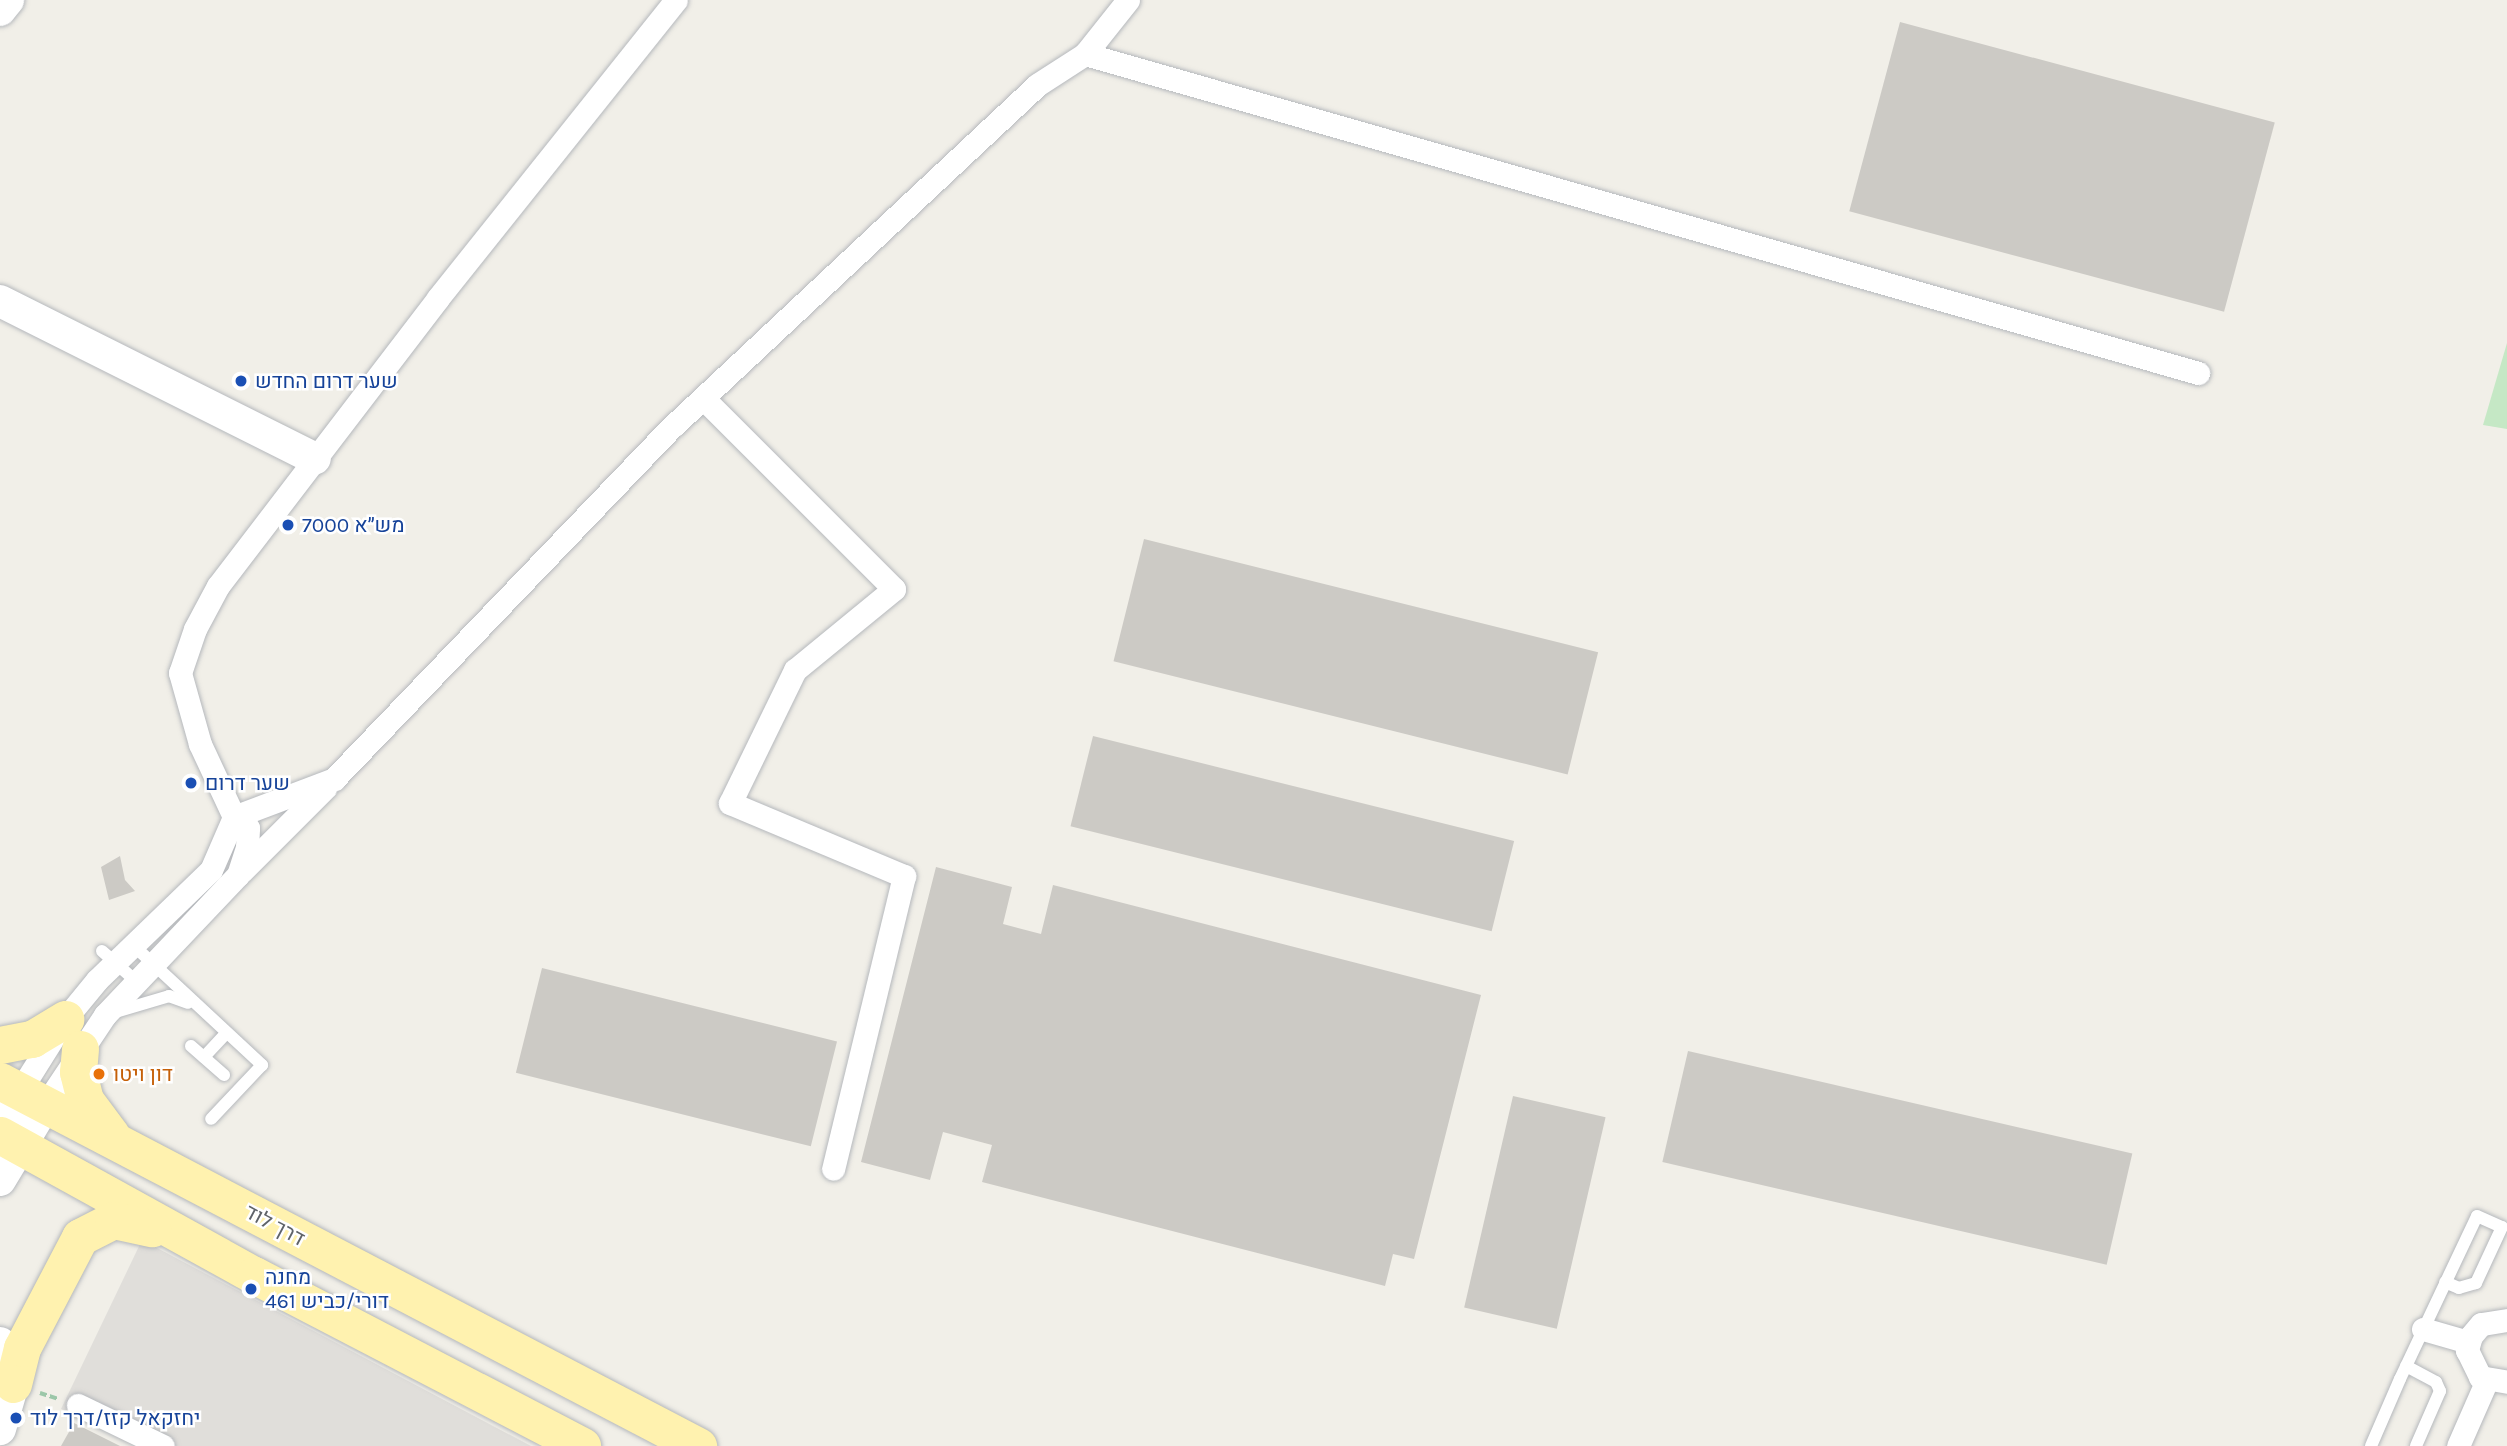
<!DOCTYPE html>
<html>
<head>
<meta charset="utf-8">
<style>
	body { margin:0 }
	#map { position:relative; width:2507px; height:1446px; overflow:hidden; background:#f1efe8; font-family:Karla,Heebo,sans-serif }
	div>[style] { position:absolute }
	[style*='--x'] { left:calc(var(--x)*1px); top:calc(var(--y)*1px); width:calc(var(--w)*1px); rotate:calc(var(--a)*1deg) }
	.industrial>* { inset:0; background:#e0deda }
	.green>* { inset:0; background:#c5e8c5 }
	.building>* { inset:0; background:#cccac5; transform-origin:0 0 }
	.path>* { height:3.5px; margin-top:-1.75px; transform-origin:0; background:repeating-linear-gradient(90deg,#9cc7a9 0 7px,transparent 0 10.5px) }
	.roads { filter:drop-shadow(0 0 2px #b5b8bc) drop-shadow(0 0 2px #b5b8bc) }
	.lane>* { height:12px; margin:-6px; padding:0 6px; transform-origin:6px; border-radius:6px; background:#fff }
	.street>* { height:23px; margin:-11.5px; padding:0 11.5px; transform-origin:11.5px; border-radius:11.5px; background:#fff }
	.secondary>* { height:32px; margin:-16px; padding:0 16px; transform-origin:16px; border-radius:16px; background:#fff }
	.primary>* { height:37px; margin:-18.5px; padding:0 18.5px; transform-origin:18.5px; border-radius:18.5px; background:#fff2af }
	.dots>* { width:19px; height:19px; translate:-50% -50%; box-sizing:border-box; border:4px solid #fff; border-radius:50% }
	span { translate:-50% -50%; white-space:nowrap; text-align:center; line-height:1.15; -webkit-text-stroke:5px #fff; paint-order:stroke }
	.transit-label { font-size:21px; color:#164399 }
	.left { translate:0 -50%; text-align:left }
	.food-label { font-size:21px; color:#c56008 }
	.street-label { font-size:21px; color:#5f6368 }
</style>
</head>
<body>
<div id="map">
	<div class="industrial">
		<div style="clip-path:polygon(142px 1240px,531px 1446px,140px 1446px,61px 1409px)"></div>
	</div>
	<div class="green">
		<div style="clip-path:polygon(2507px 343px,2507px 429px,2483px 425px)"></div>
	</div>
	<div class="building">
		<div style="left:1900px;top:22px;width:388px;height:196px;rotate:15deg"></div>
		<div style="left:1144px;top:539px;width:468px;height:126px;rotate:14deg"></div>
		<div style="left:1093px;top:736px;width:434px;height:93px;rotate:14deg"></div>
		<div style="clip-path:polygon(120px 856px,125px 880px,135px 891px,109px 900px,101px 867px)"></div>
		<div style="clip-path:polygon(936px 867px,1012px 887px,1003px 924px,1041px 934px,1053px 885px,1481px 995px,1414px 1259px,1393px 1254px,1385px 1286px,982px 1182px,992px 1145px,943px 1132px,930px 1180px,861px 1162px)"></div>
		<div style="left:542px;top:968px;width:304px;height:108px;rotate:14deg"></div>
		<div style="left:1688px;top:1051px;width:456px;height:114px;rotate:13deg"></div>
		<div style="left:1513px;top:1096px;width:95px;height:217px;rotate:13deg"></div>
		<div style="clip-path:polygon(74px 1423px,120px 1446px,61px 1446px)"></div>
	</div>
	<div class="path">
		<div style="--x:40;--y:1393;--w:20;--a:18"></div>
	</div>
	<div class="roads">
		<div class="lane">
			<div style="--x:134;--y:946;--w:175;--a:42.9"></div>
			<div style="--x:262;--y:1065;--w:74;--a:133.4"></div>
			<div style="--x:102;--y:951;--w:47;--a:41.5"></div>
			<div style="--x:112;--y:1013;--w:59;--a:-16.6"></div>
			<div style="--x:169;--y:996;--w:20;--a:20"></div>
			<div style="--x:191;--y:1046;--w:44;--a:41.3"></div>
			<div style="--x:204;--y:1057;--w:33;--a:-47"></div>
			<div style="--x:2406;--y:1366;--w:34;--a:28"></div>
			<div style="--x:2436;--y:1382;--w:10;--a:66"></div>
			<div style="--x:2440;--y:1391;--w:60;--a:113.6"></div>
			<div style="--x:2371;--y:1446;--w:73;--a:-66.6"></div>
			<div style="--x:2400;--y:1379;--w:180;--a:-64.7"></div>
			<div style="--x:2477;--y:1216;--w:27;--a:24"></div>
			<div style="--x:2502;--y:1227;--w:62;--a:114.9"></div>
			<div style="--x:2476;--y:1283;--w:18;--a:164"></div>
			<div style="--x:2459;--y:1288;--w:15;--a:-157"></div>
		</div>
		<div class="street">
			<div style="--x:1085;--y:54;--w:1158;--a:15.99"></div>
			<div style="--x:703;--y:398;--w:270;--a:45"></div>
			<div style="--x:894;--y:589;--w:128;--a:140.7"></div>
			<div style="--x:795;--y:670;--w:148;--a:116"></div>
			<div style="--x:730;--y:803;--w:189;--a:22.8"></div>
			<div style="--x:904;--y:876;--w:301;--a:103.6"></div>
			<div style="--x:234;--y:817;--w:107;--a:-20.8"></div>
			<div style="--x:334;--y:779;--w:492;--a:-46.2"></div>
			<div style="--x:675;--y:424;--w:496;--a:-43.1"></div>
			<div style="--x:1037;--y:85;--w:57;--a:-32.9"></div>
			<div style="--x:1085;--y:54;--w:69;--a:-51.5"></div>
			<div style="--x:243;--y:870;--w:116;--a:-45"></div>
			<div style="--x:19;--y:1092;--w:86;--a:-57.8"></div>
			<div style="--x:65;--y:1019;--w:50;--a:-50.6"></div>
			<div style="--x:97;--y:980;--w:158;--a:-44"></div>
			<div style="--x:211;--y:870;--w:58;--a:-66.5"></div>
			<div style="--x:45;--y:1105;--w:108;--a:-56.3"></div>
			<div style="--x:105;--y:1015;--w:193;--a:-46.5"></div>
			<div style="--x:238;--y:875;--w:28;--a:-72"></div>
			<div style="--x:247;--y:848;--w:20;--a:-87"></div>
			<div style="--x:248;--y:828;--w:18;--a:-142"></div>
			<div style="--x:234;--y:817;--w:81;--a:-115"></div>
			<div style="--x:200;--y:744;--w:74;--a:-105.7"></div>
			<div style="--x:180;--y:673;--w:46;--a:-71.2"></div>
			<div style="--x:195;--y:629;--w:49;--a:-61.9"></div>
			<div style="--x:218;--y:586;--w:362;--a:-52.6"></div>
			<div style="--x:438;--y:298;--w:381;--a:-51.4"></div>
			<div style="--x:2507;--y:1320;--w:26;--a:171"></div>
			<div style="--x:2481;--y:1324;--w:16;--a:130"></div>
			<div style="--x:2471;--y:1336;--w:15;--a:106"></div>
			<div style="--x:2467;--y:1350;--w:30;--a:64"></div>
			<div style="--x:2480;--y:1377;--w:27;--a:10"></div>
			<div style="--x:2423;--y:1329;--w:47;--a:16.1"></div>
			<div style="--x:78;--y:1405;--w:94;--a:25.8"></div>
			<div style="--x:2458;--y:1446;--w:72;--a:-66.3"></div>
		</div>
		<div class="secondary">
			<div style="--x:0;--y:10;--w:13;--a:-51"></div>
			<div style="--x:0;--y:301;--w:352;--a:26.6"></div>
			<div style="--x:0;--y:1121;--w:35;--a:-57"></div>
			<div style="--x:0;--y:1180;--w:87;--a:-59"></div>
			<div style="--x:0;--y:1343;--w:43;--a:72.4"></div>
			<div style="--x:13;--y:1384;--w:47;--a:106.1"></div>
		</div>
		<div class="primary">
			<div style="--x:0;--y:1045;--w:33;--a:-11"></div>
			<div style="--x:32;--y:1039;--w:39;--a:-31"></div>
			<div style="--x:80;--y:1049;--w:23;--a:95"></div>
			<div style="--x:78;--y:1072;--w:29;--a:76"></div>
			<div style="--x:85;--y:1100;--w:44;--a:53.4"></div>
			<div style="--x:0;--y:1081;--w:788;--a:27.61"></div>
			<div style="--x:0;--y:1135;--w:290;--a:28.9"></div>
			<div style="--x:254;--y:1275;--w:370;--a:27.5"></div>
			<div style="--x:13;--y:1384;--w:37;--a:-76"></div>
			<div style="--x:22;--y:1348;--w:125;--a:-62.4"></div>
			<div style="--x:80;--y:1237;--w:37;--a:-27"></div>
			<div style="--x:113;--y:1220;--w:40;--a:12"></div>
		</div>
	</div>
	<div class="dots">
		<div style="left:241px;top:381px;background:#1a4fb4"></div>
		<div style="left:288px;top:525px;background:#1a4fb4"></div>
		<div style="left:191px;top:783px;background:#1a4fb4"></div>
		<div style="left:99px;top:1074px;background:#e8710a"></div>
		<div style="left:251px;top:1289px;background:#1a4fb4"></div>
		<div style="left:16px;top:1418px;background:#1a4fb4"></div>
	</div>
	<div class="transit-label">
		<span class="left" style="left:255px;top:381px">שער דרום החדש</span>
		<span class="left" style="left:302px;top:525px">מש״א 7000</span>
		<span class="left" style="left:205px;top:783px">שער דרום</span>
		<span class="left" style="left:265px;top:1289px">מחנה<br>דורי/כביש 461</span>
		<span class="left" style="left:30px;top:1418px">יחזקאל קזז/דרך לוד</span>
	</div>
	<div class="food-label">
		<span class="left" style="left:113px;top:1074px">דון ויטו</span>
	</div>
	<div class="street-label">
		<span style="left:275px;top:1225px;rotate:28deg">דרך לוד</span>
	</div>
</div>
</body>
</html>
